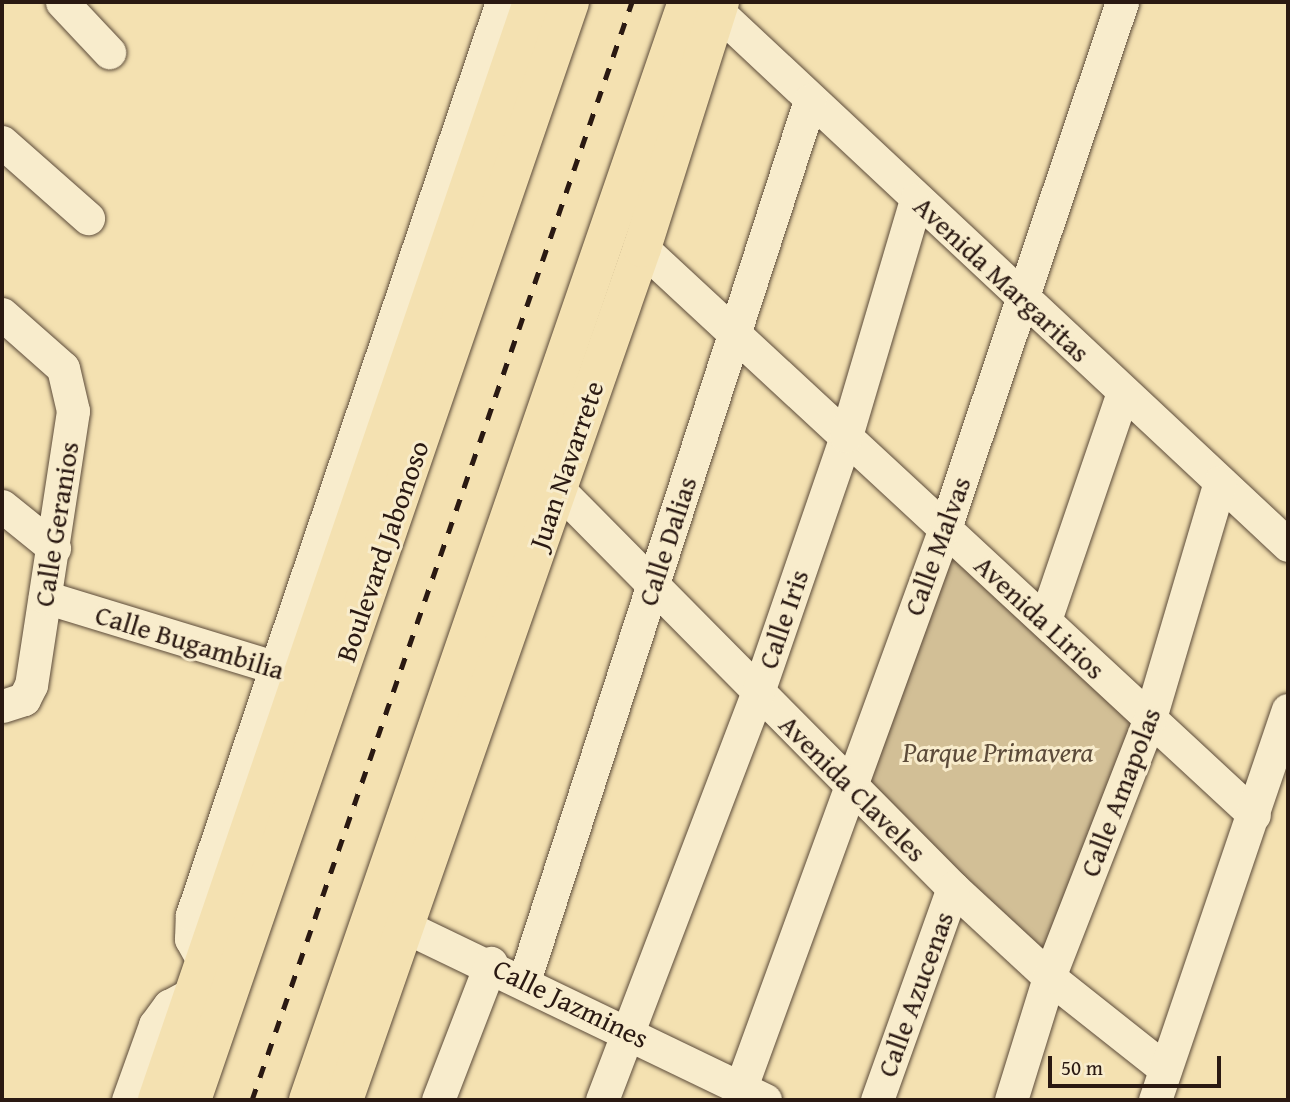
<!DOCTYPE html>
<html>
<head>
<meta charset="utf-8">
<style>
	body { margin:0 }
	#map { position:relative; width:1290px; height:1102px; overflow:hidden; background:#f4e1b1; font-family:"Gentium Book Plus",serif }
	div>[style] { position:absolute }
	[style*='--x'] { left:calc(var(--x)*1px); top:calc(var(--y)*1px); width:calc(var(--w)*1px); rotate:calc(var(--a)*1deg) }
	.green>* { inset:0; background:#d2bf96 }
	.roads { filter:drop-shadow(0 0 2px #5c4b3a) drop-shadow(0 0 2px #5c4b3a) }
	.minor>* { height:33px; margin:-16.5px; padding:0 16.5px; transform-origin:16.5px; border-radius:16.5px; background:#f8eccc }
	.major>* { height:38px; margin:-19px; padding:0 19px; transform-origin:19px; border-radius:19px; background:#f4e1b1 }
	.rail>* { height:5px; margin-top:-2.5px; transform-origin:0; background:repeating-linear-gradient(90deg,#2a1912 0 12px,transparent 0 24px) }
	span { translate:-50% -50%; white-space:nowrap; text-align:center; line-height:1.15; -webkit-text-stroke:6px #f8eccc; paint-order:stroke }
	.street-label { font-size:28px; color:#2a1912 }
	.park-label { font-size:28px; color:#5c4b3a; font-style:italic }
	.frame { position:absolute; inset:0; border:4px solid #2a1912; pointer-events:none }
	.scale { position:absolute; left:1048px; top:1056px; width:173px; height:32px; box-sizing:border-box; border:4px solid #2a1912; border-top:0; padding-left:9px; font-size:21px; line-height:24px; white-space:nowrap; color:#2a1912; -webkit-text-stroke:5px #f8eccc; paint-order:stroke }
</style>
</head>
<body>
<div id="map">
	<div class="green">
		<div style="clip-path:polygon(948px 542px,1140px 720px,1049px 965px,855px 781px)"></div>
	</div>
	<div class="roads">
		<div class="minor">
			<div style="--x:62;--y:2;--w:69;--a:46.8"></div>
			<div style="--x:717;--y:11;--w:782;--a:43.08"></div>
			<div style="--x:2;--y:142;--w:115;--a:41.5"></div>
			<div style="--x:642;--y:248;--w:834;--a:42.81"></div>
			<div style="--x:2;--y:314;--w:81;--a:41.5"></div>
			<div style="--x:63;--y:368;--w:44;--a:76.9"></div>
			<div style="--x:73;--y:411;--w:277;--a:98.7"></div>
			<div style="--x:31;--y:685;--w:16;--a:117"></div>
			<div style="--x:24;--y:699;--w:23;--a:162"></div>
			<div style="--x:557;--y:488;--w:563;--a:45.29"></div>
			<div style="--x:953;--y:888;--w:131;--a:42.8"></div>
			<div style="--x:1049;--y:977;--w:148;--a:38.4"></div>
			<div style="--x:2;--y:506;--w:67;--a:38.9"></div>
			<div style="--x:45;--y:597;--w:256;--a:17"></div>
			<div style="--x:1045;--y:620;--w:241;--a:-71.1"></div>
			<div style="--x:383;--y:916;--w:424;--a:25.7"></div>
			<div style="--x:205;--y:964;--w:29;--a:-119"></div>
			<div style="--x:191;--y:939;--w:24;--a:-88"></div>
			<div style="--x:192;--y:915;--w:964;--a:-71.25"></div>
			<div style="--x:524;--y:981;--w:926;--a:-72.01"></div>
			<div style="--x:741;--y:1087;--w:595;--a:-69.95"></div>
			<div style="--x:945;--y:528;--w:555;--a:-71.4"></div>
			<div style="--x:128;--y:1100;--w:80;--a:-70.2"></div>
			<div style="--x:155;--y:1025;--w:24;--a:-54"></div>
			<div style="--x:169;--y:1006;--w:30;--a:-28"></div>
			<div style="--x:438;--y:1100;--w:147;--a:-68.9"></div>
			<div style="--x:602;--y:1100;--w:437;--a:-69.1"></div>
			<div style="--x:758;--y:692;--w:271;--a:-71"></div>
			<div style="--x:846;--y:436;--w:247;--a:-73.5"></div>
			<div style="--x:877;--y:1100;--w:225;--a:-70.3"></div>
			<div style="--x:1011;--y:1100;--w:129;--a:-72.8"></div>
			<div style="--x:1049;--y:977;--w:278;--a:-68.7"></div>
			<div style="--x:1150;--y:718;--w:246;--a:-73.5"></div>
			<div style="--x:1155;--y:1100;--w:412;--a:-71.2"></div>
		</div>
		<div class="major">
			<div style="--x:157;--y:1100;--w:1160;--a:-71.14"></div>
			<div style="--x:192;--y:1100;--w:1161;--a:-71"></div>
			<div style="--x:308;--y:1100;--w:1162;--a:-70.96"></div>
			<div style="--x:344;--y:1100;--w:903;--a:-70.72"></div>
			<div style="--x:642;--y:248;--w:258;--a:-72.4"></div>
		</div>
	</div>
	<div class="rail">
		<div style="--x:252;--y:1100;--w:1162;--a:-70.91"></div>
	</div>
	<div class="street-label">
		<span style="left:1002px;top:279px;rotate:43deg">Avenida Margaritas</span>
		<span style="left:566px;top:465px;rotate:-71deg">Juan Navarrete</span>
		<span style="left:56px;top:524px;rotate:-81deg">Calle Geranios</span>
		<span style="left:667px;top:541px;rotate:-72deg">Calle Dalias</span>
		<span style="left:937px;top:546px;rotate:-70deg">Calle Malvas</span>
		<span style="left:382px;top:551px;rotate:-71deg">Boulevard Jabonoso</span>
		<span style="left:1040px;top:617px;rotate:43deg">Avenida Lirios</span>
		<span style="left:783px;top:619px;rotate:-71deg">Calle Iris</span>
		<span style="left:190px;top:642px;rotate:17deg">Calle Bugambilia</span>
		<span style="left:853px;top:788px;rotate:45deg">Avenida Claveles</span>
		<span style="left:1120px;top:792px;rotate:-69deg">Calle Amapolas</span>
		<span style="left:915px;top:994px;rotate:-70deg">Calle Azucenas</span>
		<span style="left:571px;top:1003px;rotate:26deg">Calle Jazmines</span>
	</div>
	<div class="park-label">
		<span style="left:998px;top:752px">Parque Primavera</span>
	</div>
	<div class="frame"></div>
	<div class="scale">50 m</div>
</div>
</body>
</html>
